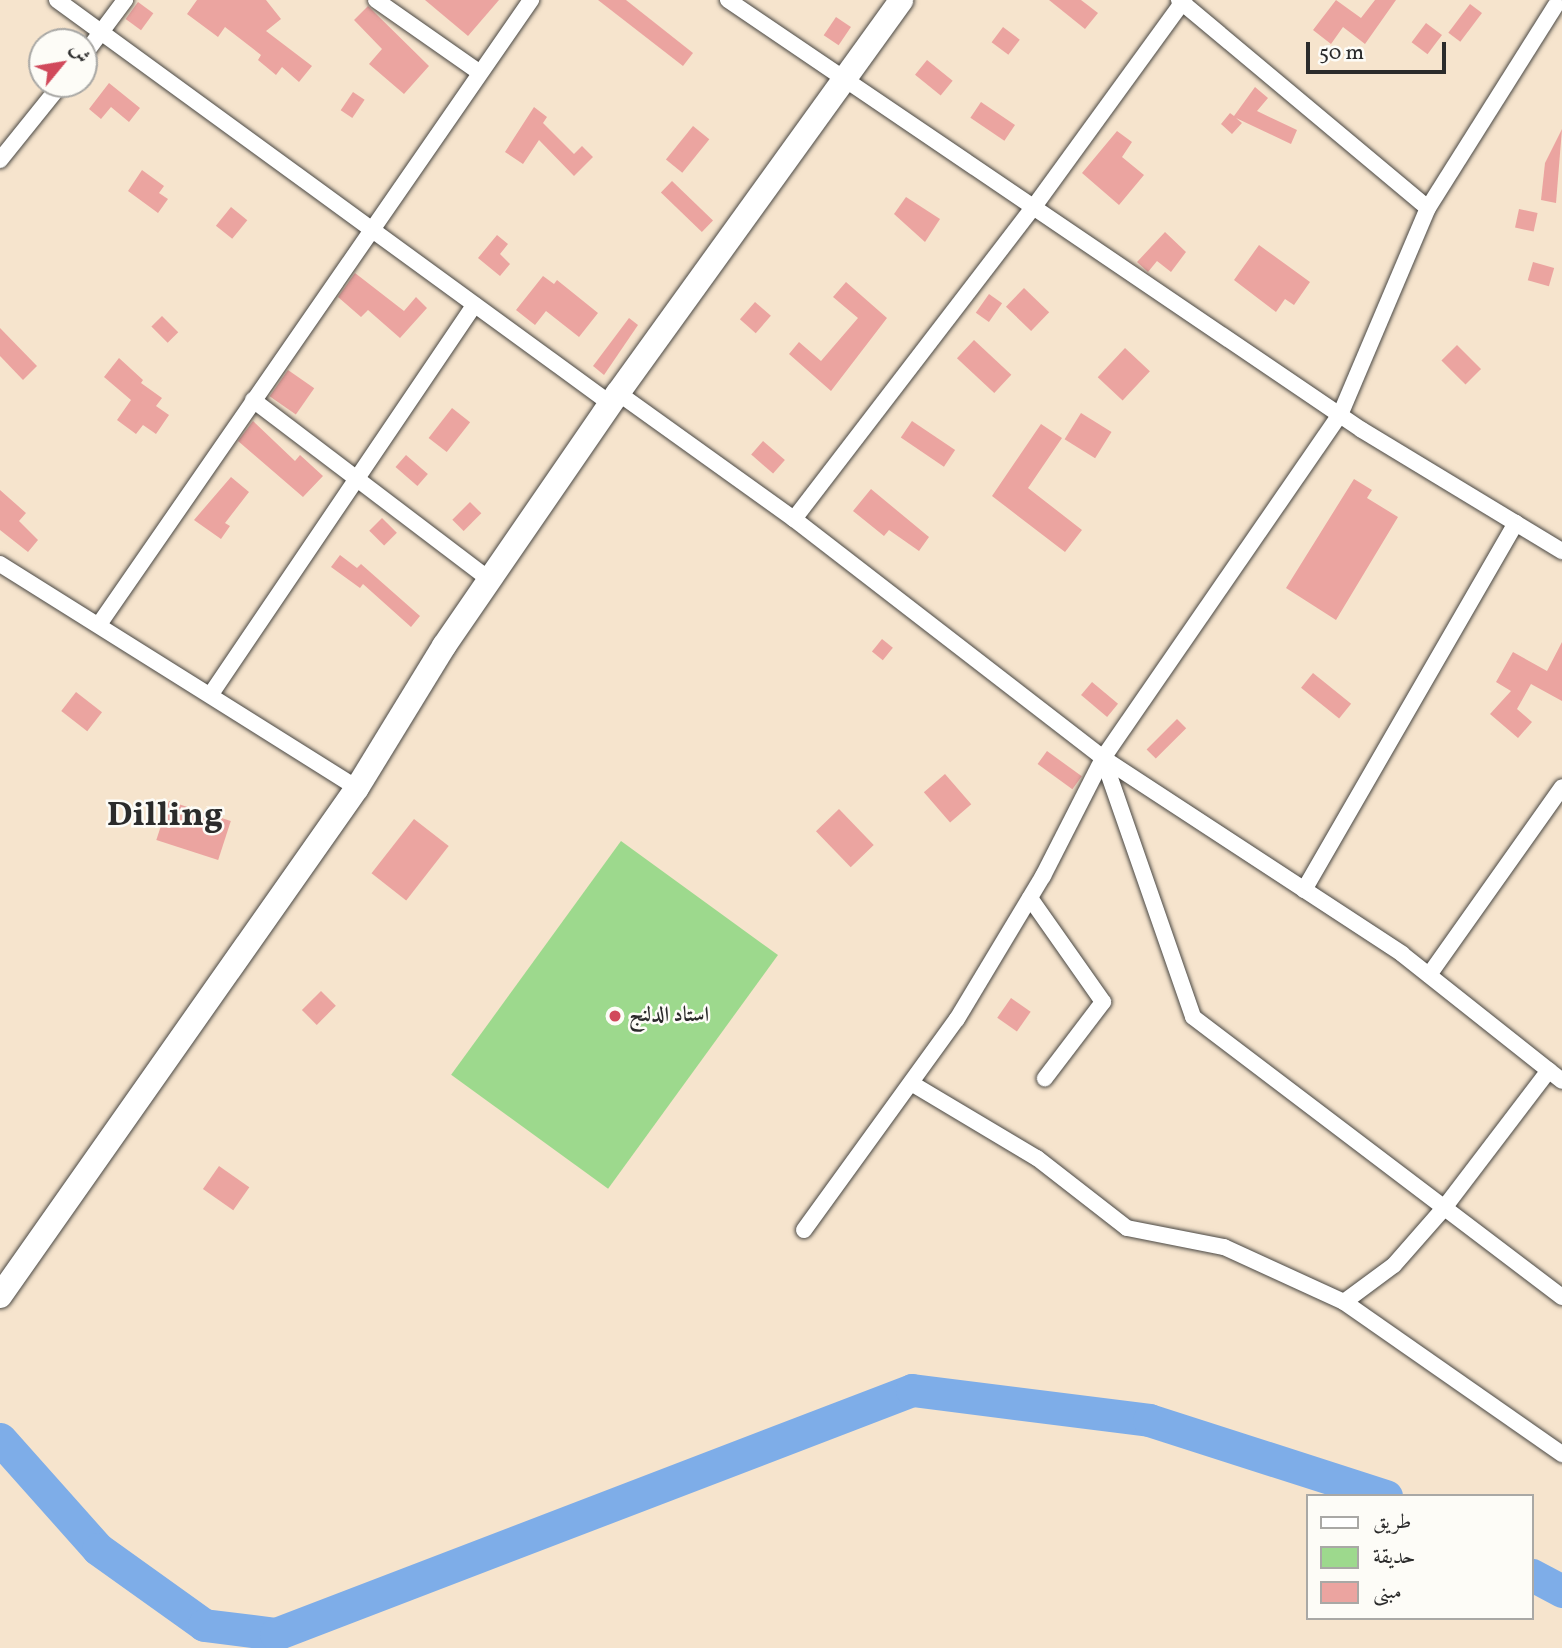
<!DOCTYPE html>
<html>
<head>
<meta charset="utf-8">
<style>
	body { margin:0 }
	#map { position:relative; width:1562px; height:1648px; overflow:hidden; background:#f6e4cd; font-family:Vollkorn,Amiri,serif }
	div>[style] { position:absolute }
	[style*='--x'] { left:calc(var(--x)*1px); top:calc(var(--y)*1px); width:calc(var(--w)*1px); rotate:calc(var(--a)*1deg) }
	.green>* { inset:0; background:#9dd98d; transform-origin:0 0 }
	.river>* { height:33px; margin:-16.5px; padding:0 16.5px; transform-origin:16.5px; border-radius:16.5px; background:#7eade8 }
	.building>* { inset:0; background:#eba4a0; transform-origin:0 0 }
	.roads { filter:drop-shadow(0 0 2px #494743) drop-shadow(0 0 2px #494743) }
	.street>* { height:16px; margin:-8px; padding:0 8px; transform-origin:8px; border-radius:8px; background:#fff }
	.primary>* { height:24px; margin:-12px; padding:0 12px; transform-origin:12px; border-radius:12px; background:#fff }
	.dots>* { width:19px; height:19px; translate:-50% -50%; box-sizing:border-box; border:4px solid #fdfcf7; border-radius:50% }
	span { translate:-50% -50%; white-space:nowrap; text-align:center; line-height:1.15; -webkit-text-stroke:5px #fdfcf7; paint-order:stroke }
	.poi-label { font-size:21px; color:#2b2b2b; font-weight:700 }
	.left { translate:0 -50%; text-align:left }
	.town-label { font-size:35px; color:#2b2b2b; font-weight:700 }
	.legend { position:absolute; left:1306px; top:1494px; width:228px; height:126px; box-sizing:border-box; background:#fdfcf7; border:2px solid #a9a8a5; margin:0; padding:9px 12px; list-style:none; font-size:21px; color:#2b2b2b }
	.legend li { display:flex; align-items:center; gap:14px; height:35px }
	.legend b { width:35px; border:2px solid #a9a8a5 }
	.north { position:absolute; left:28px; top:28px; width:70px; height:70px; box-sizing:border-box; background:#fdfcf7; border:2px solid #a9a8a5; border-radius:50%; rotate:60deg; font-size:19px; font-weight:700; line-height:28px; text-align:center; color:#2b2b2b }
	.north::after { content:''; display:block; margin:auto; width:24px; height:32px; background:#d1495b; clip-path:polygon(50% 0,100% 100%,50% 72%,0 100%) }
	.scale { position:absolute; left:1306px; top:42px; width:140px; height:32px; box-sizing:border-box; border:4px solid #2b2b2b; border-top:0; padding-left:9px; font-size:21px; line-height:24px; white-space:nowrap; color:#2b2b2b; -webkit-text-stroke:5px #fdfcf7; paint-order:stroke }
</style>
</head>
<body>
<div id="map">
	<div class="green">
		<div style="left:621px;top:841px;width:194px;height:289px;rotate:36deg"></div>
	</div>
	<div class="river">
		<div style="--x:0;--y:1439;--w:147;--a:48.3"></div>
		<div style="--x:98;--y:1549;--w:130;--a:35.6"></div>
		<div style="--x:204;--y:1625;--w:73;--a:7.1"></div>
		<div style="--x:276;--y:1634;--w:681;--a:-20.99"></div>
		<div style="--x:912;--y:1390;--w:239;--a:7.2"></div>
		<div style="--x:1149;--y:1420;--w:249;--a:17.8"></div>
		<div style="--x:1532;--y:1575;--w:34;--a:28"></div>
	</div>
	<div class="building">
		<div style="clip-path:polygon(197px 0,266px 0,281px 19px,266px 31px,312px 66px,299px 82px,282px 67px,276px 75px,258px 60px,261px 55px,225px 27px,218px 37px,187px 14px)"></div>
		<div style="clip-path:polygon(425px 0,499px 0,468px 36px)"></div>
		<div style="clip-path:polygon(598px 0,626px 0,693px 53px,683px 66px)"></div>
		<div style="clip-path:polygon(1049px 0,1081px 0,1098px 13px,1085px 29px)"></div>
		<div style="clip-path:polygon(1336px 0,1361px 18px,1375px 0,1396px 0,1365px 44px,1343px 27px,1331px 44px,1313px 30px)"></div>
		<div style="left:138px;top:2px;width:19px;height:21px;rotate:36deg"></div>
		<div style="left:1470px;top:4px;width:15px;height:36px;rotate:37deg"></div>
		<div style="clip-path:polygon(368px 6px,429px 66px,404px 94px,369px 64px,382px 49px,354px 20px)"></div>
		<div style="left:836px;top:17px;width:18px;height:22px;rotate:34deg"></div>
		<div style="left:1426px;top:23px;width:20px;height:24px;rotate:37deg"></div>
		<div style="left:1003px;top:27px;width:21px;height:19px;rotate:37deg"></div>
		<div style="left:927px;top:60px;width:33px;height:19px;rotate:39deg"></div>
		<div style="clip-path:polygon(109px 83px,140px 108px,129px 122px,111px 107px,101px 119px,89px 109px)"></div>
		<div style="clip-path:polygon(1255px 87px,1268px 98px,1257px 111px,1297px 130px,1291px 144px,1236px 118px,1242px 123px,1232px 134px,1221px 124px,1230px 113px,1234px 116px)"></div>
		<div style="left:353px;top:92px;width:14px;height:22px;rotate:34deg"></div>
		<div style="left:981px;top:102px;width:41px;height:19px;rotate:34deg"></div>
		<div style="clip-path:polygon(534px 107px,547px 117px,543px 123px,574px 154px,582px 146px,593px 157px,574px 176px,539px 140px,523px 164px,505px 152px)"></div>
		<div style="left:693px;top:126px;width:21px;height:43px;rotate:39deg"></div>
		<div style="clip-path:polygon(1562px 129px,1556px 203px,1541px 200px,1545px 163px)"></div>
		<div style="clip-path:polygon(1117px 131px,1132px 142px,1122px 157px,1144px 175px,1119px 205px,1082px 173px)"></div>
		<div style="clip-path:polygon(142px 170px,164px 186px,159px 193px,168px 199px,158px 213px,128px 191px)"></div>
		<div style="left:672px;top:181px;width:57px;height:16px;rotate:44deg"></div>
		<div style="clip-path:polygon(906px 197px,940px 219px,925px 242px,894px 214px)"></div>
		<div style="left:231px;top:207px;width:21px;height:24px;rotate:39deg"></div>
		<div style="left:1519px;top:209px;width:19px;height:19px;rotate:12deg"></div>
		<div style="clip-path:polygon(1165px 232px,1186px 252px,1171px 272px,1157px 261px,1148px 272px,1137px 262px)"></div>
		<div style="clip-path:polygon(497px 235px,508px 244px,500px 254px,510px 264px,500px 276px,478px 258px)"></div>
		<div style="clip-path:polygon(1259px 245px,1310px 282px,1294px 305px,1285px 299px,1276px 312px,1234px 280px)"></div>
		<div style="left:1533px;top:262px;width:22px;height:19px;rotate:16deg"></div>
		<div style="clip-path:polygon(355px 273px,404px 311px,416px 297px,427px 308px,400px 338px,368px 310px,361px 317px,338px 297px)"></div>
		<div style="clip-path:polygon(543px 276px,554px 284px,557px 280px,598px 313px,579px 337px,546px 311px,535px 325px,516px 310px)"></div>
		<div style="clip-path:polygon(846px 282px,887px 318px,831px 391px,789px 354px,799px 342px,821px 361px,858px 318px,833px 297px)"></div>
		<div style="left:1024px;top:288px;width:35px;height:26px;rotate:44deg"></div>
		<div style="left:989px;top:294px;width:16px;height:23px;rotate:35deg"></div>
		<div style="left:755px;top:302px;width:21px;height:23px;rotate:41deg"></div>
		<div style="left:162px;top:316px;width:23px;height:15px;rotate:45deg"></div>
		<div style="clip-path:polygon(629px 318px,638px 325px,604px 375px,593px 366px)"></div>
		<div style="clip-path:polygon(0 328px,37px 366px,23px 380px,0 356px)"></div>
		<div style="left:974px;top:340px;width:51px;height:25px;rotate:43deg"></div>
		<div style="left:1457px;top:345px;width:34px;height:22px;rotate:45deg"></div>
		<div style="left:1125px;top:348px;width:34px;height:40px;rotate:43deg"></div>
		<div style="clip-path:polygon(119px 358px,143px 380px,141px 383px,162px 398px,156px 406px,169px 415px,156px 434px,143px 425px,136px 434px,117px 420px,131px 400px,104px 377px)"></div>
		<div style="left:288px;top:370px;width:32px;height:32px;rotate:35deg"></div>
		<div style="left:452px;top:408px;width:23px;height:38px;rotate:38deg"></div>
		<div style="left:1081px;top:413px;width:36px;height:31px;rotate:32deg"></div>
		<div style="clip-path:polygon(253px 421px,295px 461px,300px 455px,323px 476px,303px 497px,238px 441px)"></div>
		<div style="left:912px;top:421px;width:52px;height:20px;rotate:34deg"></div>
		<div style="clip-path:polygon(1041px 424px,1062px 438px,1028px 488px,1082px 530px,1065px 552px,992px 496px)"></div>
		<div style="left:763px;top:441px;width:29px;height:18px;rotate:41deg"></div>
		<div style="left:406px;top:455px;width:29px;height:16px;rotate:41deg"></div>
		<div style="clip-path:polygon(231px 477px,249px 492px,225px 523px,230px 526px,221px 539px,194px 520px)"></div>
		<div style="clip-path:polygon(1354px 479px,1372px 490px,1367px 498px,1398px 517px,1336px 620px,1286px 588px)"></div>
		<div style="clip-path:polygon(871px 489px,929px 537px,919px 551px,889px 530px,884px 536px,853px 511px)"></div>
		<div style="clip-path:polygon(0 490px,26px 513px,19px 521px,38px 540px,28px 552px,0 530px)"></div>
		<div style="left:470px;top:502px;width:16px;height:25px;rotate:45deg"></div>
		<div style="left:382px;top:518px;width:21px;height:18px;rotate:45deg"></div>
		<div style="clip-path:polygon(340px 555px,357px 568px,361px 564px,420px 616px,411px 627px,363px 584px,360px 588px,331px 567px)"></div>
		<div style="left:882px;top:639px;width:14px;height:16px;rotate:39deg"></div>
		<div style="clip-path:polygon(1562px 642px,1562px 701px,1531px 684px,1517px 709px,1532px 722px,1518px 738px,1490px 714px,1511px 691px,1496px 682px,1513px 652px,1547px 671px)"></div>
		<div style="left:1313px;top:673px;width:49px;height:19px;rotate:39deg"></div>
		<div style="left:1092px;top:682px;width:34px;height:17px;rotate:40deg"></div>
		<div style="left:76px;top:692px;width:33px;height:24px;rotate:38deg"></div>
		<div style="left:1177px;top:719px;width:13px;height:43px;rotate:45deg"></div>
		<div style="left:1047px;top:751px;width:43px;height:16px;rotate:36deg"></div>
		<div style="left:945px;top:774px;width:40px;height:28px;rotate:49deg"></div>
		<div style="left:169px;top:801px;width:65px;height:41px;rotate:18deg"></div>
		<div style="left:839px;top:809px;width:50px;height:32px;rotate:46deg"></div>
		<div style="left:414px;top:819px;width:44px;height:69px;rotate:38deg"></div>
		<div style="left:321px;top:991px;width:21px;height:27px;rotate:45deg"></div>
		<div style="left:1011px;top:998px;width:24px;height:24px;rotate:35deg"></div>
		<div style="left:219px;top:1166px;width:37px;height:28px;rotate:35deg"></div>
	</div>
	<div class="roads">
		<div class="street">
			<div style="--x:57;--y:0;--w:686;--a:36.1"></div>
			<div style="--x:376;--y:0;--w:126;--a:35"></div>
			<div style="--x:728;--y:0;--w:766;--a:34.15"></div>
			<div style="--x:1362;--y:430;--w:234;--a:31.2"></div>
			<div style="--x:1179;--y:0;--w:324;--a:39.9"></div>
			<div style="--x:84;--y:55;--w:69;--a:-53.3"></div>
			<div style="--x:0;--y:160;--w:97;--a:-51.2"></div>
			<div style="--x:618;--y:393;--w:216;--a:35.6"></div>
			<div style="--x:794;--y:519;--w:391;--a:37.7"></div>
			<div style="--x:1103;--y:758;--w:358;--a:33.2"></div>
			<div style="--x:1402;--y:954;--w:204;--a:38.4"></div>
			<div style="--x:253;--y:400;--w:298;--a:37.2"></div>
			<div style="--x:794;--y:519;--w:392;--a:-52.5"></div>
			<div style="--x:1033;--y:208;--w:257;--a:-54"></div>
			<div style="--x:0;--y:564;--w:421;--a:32.1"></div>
			<div style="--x:100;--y:623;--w:758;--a:-55.32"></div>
			<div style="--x:211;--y:694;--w:470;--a:-55.9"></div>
			<div style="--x:1103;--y:758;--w:274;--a:70.8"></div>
			<div style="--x:1193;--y:1017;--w:463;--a:37.2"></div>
			<div style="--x:1304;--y:890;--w:424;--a:-60"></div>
			<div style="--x:1030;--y:898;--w:127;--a:54.9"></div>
			<div style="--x:1103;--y:1002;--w:96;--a:127.3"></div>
			<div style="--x:1429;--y:975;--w:230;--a:-54.7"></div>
			<div style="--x:911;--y:1083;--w:147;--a:30.8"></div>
			<div style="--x:1037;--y:1158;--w:114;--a:37.9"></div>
			<div style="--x:1127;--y:1228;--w:99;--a:11.1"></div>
			<div style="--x:1224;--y:1247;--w:132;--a:24.6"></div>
			<div style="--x:1344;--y:1302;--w:62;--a:-36.5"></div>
			<div style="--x:1394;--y:1265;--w:76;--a:-48.7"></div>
			<div style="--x:1444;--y:1208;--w:173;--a:-52.7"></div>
			<div style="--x:804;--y:1230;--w:261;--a:-54.1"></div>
			<div style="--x:957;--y:1019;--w:167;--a:-59"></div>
			<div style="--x:1043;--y:876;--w:132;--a:-63"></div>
			<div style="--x:1103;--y:758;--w:417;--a:-55.4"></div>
			<div style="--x:1340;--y:415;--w:225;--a:-67"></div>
			<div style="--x:1428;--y:208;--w:240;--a:-57.8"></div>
			<div style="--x:1344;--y:1302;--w:266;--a:34.9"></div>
		</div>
		<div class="primary">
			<div style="--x:0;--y:1296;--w:621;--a:-54.9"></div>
			<div style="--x:357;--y:788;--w:167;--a:-58.5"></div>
			<div style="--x:444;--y:646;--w:307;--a:-55.5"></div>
			<div style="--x:618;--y:393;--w:484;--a:-54.2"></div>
		</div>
	</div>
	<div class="dots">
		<div style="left:615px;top:1016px;background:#d1495b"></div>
	</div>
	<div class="poi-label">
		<span class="left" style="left:629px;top:1016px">استاد الدلنج</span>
	</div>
	<div class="town-label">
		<span style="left:165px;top:816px">Dilling</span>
	</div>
	<ul class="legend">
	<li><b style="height:9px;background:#fff"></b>طريق</li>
	<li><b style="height:19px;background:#9dd98d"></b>حديقة</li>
	<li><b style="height:19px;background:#eba4a0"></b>مبنى</li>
	</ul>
	<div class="north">ش</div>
	<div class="scale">50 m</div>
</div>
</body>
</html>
